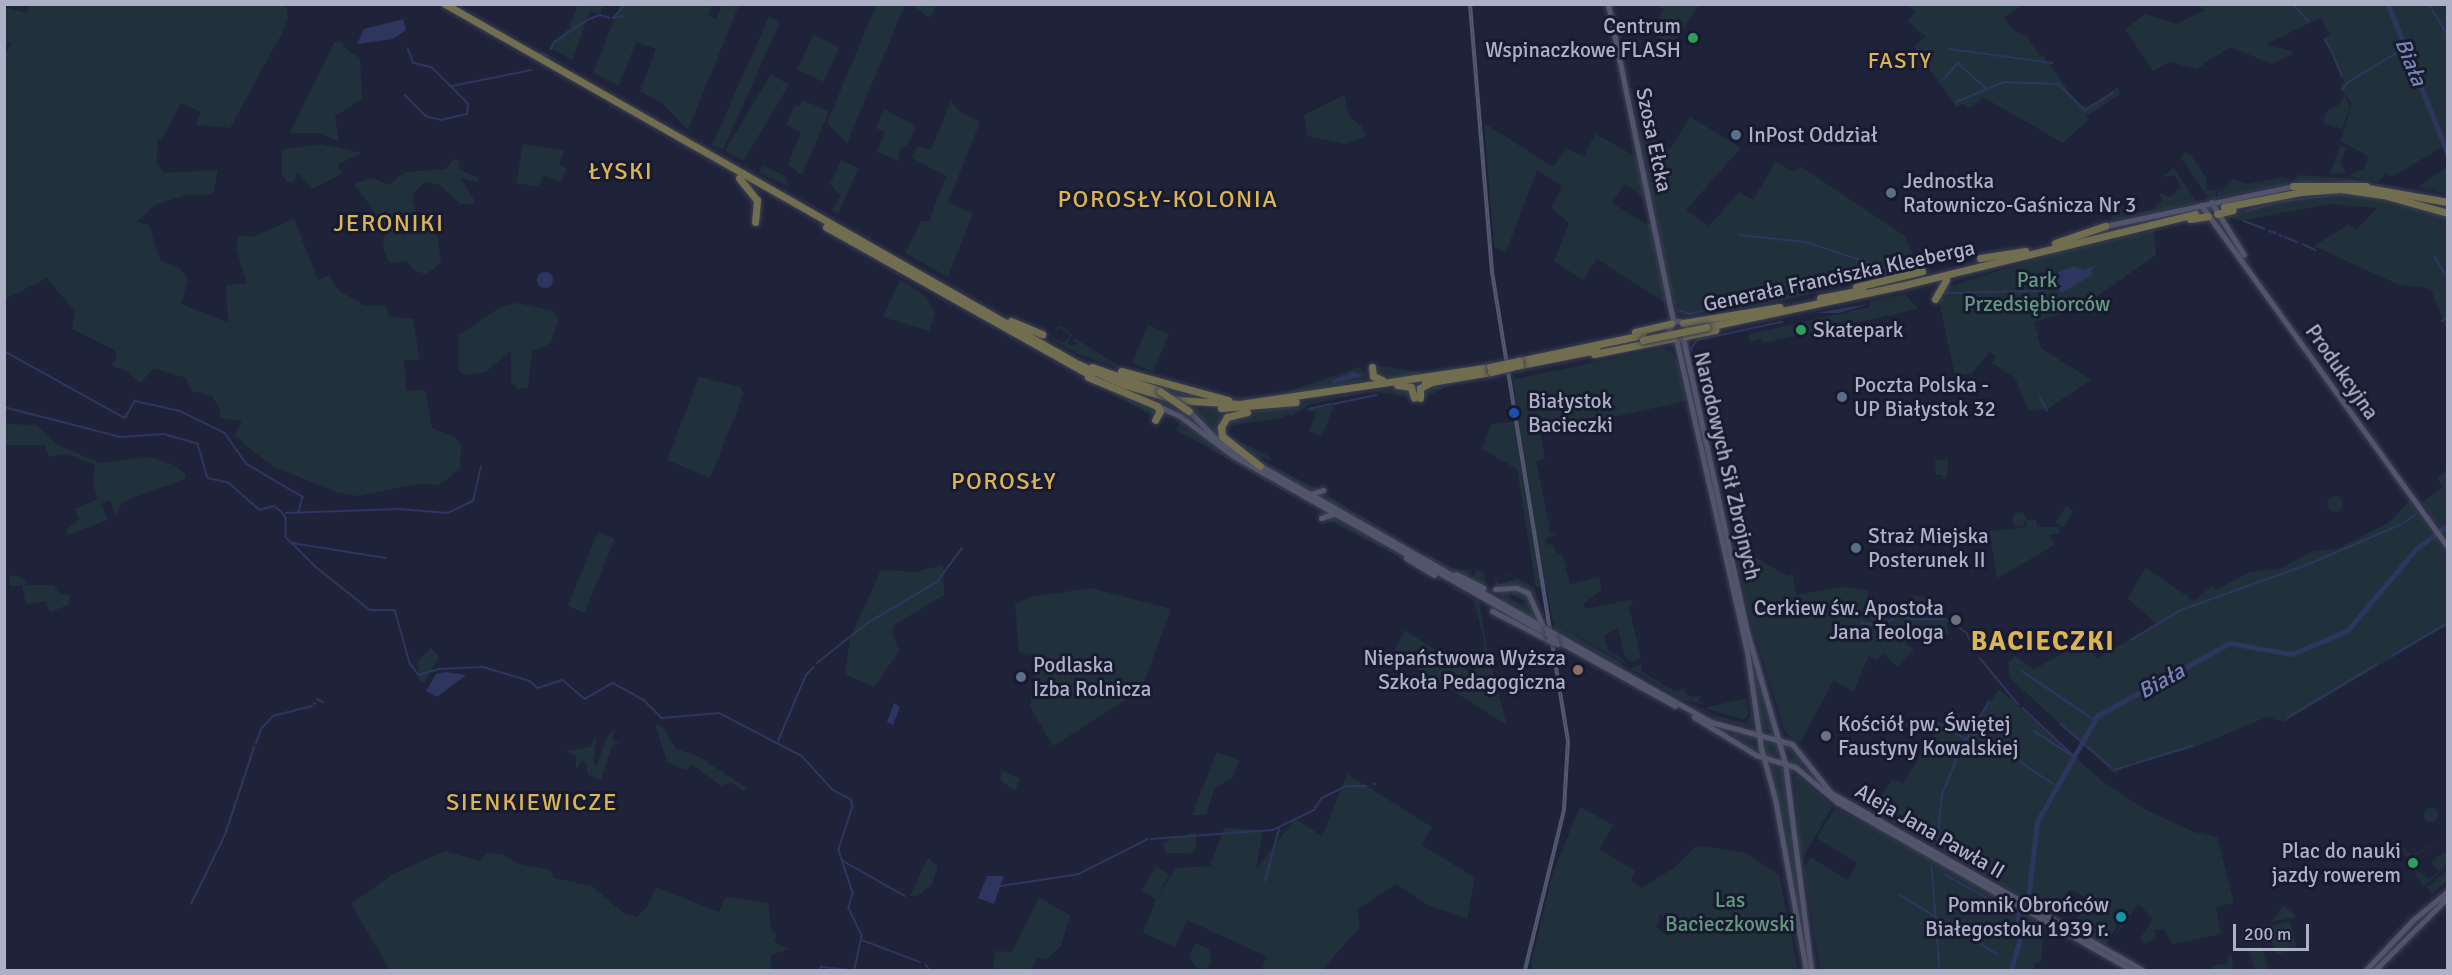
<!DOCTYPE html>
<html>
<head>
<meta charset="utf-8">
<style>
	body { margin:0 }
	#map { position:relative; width:2452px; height:975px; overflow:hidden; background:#1f233a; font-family:Signika,sans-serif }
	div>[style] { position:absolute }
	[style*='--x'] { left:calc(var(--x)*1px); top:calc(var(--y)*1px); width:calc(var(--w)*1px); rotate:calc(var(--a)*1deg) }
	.green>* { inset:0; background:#21313b; transform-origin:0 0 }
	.round { border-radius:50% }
	.water>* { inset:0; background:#2e355e }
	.stream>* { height:1.5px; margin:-0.75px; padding:0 0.75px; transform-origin:0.75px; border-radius:0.75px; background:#2e355e }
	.river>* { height:4.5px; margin:-2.25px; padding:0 2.25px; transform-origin:2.25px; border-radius:2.25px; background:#2e355e }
	.highway-tunnel>* { height:7px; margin-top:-3.5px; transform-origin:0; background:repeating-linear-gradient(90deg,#3b3f56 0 7px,transparent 0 10.5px) }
	.roads { filter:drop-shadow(0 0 2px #3c3f54) drop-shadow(0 0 2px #3c3f54) }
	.major>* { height:5px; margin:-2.5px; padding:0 2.5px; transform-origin:2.5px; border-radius:2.5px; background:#51546a }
	.major>.ring { margin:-2.5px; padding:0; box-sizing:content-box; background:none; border:5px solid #51546a; border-radius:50% }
	.highway>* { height:7px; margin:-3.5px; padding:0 3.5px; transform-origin:3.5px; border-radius:3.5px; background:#716d4f }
	.rail>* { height:4px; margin-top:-2px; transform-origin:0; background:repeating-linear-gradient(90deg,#181b2f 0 4.5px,#545872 0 9px); box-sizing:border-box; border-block:2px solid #545872 }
	.bridges { filter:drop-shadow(0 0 2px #3c3f54) drop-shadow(0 0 2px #3c3f54) }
	.major-bridge>* { height:5px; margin:-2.5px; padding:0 2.5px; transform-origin:2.5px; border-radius:2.5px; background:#51546a }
	.highway-bridge>* { height:7px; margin:-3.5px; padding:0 3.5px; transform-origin:3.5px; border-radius:3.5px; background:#716d4f }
	.dots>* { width:16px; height:16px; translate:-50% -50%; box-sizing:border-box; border:3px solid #181b2f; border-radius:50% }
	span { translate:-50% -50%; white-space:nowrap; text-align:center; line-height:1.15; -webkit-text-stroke:6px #181b2f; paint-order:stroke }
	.poi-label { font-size:21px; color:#adb0c7 }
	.right { translate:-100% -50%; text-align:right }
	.left { translate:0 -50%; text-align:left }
	.street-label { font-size:21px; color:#adb0c7 }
	.park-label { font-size:21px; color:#63997e }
	.neighbourhood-label { font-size:22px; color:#dbb454; letter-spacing:1.5px }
	.water-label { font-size:22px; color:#7a84b6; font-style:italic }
	.quarter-label { font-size:24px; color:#dbb454; letter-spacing:1.5px }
	.district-label { font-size:27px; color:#dbb454; font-weight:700; letter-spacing:1.5px }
	.frame { position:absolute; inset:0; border:6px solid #adb0c7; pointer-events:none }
	.scale { position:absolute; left:2233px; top:924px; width:76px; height:27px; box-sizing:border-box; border:3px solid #adb0c7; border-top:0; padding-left:8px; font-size:18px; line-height:21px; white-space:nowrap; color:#adb0c7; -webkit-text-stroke:4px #181b2f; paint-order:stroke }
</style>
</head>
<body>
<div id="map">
	<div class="green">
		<div style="clip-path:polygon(31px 4px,286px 5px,288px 18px,281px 35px,230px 128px,196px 125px,201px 112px,181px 103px,162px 139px,158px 140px,156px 163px,164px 173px,218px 170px,213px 194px,186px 195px,155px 205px,136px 222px,149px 225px,160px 260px,181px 269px,188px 280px,181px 304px,228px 322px,226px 285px,247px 283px,236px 248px,239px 235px,253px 237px,294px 219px,318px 280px,329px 275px,339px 291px,364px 305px,386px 306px,389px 317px,413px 319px,420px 360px,404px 360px,406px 391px,425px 390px,432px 428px,455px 437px,461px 446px,460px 469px,439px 485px,423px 483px,357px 496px,337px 492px,272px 466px,235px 436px,242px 421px,219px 418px,221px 412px,212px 396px,192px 391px,186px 378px,154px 368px,140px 383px,127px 371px,112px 366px,117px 355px,114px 350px,72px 329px,75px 312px,47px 278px,5px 299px,4px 56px,12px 43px,5px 41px,5px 8px,27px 13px)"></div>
		<div style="clip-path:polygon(578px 5px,603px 5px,600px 14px,590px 11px,572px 60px,549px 47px,569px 28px)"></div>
		<div style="clip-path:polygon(620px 5px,712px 5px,708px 15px,716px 19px,722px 5px,739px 5px,688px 130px,662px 103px,640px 91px,656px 49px,636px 42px,619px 86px,593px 73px)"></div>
		<div style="clip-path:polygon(876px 5px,905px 5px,847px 143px,827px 123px)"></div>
		<div style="clip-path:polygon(912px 5px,936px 5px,930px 18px)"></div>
		<div style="clip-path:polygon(1657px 5px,1699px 5px,1672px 45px,1649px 32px,1664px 9px)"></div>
		<div style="clip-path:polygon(1906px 5px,2022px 5px,2004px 18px,2011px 28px,2027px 37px,2040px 56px,2043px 55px,2079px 106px,2088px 107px,2118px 87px,2120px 94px,2085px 117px,2089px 119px,2063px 143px,1983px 97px,1969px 108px,1963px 104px,1956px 107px,1914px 46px,1926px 37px,1907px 21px,1916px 11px)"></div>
		<div style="clip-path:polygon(2195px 5px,2447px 5px,2447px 159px,2442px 147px,2392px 177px,2386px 174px,2377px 182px,2349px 176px,2365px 168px,2368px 156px,2341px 141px,2352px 103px,2340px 89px,2344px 81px,2324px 39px,2330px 34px,2320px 18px,2266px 44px,2295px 52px,2272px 64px,2230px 47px,2196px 69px,2170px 62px,2153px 71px,2125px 29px,2145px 14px,2177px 24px,2205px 10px)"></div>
		<div style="left:769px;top:17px;width:12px;height:140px;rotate:24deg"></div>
		<div style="left:813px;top:35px;width:29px;height:38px;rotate:25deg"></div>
		<div style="clip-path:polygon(334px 42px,342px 42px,347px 50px,360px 58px,362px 99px,335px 116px,339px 142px,320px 133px,290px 133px)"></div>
		<div style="left:771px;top:74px;width:21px;height:89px;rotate:31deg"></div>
		<div style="clip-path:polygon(1344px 95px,1349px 116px,1362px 127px,1365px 136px,1345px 144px,1308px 136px,1304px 115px)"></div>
		<div style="clip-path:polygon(2344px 96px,2350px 107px,2342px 129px,2323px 123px,2326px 112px,2341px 103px)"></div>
		<div style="clip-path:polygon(802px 100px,829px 111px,802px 175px,788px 165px,801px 132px,786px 125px,795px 106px,799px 107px)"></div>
		<div style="clip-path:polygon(951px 101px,959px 111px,980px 122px,948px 202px,973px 214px,948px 277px,905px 253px,921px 221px,929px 221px,946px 176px,912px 158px,917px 146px,931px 150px)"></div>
		<div style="clip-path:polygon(884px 109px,916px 126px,908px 144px,901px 148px,898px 156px,902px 162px,877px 152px,885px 132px,876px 128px)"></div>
		<div style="clip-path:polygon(1690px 117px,1741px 148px,1686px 210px,1709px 226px,1739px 192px,1753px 200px,1776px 161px,1793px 172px,1800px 166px,1905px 236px,1918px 266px,1783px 301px,1683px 316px,1677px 312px,1669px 282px,1636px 129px,1670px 149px)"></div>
		<div style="clip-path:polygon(1484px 123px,1553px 167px,1566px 148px,1584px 157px,1595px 134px,1637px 157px,1647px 199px,1624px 184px,1612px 203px,1647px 225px,1653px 223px,1668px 299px,1664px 302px,1597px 259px,1583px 280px,1554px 261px,1569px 223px,1551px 208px,1562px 186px,1537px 170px,1506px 252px,1494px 247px)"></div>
		<div style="clip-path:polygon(321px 144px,362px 153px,337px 165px,342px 174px,312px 189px,298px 172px,293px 182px,287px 182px,282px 175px,282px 150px)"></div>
		<div style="clip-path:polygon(523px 144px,564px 151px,559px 165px,566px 168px,561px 182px,542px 175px,539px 187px,516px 183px)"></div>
		<div style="clip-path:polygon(2340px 146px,2347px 148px,2340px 163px,2346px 173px,2330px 174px)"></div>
		<div style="clip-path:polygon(2184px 153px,2190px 154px,2206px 177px,2206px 189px,2214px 191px,2224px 187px,2232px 178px,2228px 185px,2216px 192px,2216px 199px,2208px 197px,2181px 158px)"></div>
		<div style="clip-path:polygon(454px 159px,459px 161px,460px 170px,479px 178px,478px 182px,461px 178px,474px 200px,473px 204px,460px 204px,440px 185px,426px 182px,414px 192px,412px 202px,419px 220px,438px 237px,441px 263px,426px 274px,415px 271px,407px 261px,389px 263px,383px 247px,386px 227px,354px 184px,373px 178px,389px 185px,405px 172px,445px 169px)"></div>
		<div style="clip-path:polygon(841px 160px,858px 168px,838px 214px,832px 210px,841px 196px,830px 184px)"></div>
		<div style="clip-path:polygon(762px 166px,786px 176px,789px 187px,759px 173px)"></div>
		<div style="clip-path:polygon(2447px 167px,2447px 194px,2418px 187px,2421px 185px)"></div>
		<div style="clip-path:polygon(2174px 168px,2197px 203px,2113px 220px,2111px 218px,2127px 201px,2134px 210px,2124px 205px,2121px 210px,2126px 215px,2152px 210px,2162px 201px,2159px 193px,2170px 197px,2181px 188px,2175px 175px,2162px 177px)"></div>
		<div style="clip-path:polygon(2299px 175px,2345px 178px,2423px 192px,2328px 180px,2300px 183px,2295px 180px)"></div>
		<div style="clip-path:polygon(2284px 177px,2289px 179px,2287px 184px,2217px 198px,2218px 192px,2228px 187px,2233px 179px,2248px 184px)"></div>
		<div style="clip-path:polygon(2345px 192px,2380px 197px,2447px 215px,2447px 330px,2431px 289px,2397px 284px,2314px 246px,2349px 224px,2356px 230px,2377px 208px,2329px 204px,2240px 221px,2223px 215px,2280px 201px)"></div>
		<div style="clip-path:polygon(2154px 230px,2156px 255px,2080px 308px,2034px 322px,2041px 348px,2091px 380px,2047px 409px,2029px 411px,2015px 378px,1992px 363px,1996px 356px,1989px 352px,1972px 373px,1955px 375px,1939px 301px,1945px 288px,2055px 253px)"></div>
		<div style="clip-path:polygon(900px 280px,926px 296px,935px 314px,929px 331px,883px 317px)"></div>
		<div style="clip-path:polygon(1905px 294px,1918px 309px,1762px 343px,1761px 339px,1750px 342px,1749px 334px,1870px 307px,1870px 301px)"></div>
		<div style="clip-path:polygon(517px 303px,554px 311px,558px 320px,551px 343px,532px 351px,528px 388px,518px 389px,511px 382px,511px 350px,486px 372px,465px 375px,459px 371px,459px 335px,502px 306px)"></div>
		<div style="left:1148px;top:325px;width:23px;height:41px;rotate:23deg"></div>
		<div style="clip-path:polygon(1058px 326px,1063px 327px,1072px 335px,1067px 343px,1071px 346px,1078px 343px,1072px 341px,1075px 338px,1120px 367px,1223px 396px,1248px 398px,1283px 393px,1360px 367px,1367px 375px,1362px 381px,1284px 396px,1255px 400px,1223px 398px,1109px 365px,1076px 353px,1052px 339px,1053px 333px,1053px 337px,1064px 343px,1070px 336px,1061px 328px,1055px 332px)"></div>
		<div style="clip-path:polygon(1663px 348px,1672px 352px,1678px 363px,1686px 401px,1540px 433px,1545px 458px,1536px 461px,1551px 534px,1558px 534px,1546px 538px,1547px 545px,1553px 544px,1555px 551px,1563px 557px,1570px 584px,1599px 577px,1602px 590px,1584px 603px,1585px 609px,1634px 599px,1629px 608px,1641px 658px,1633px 662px,1625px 657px,1618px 628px,1604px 636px,1608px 650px,1621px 658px,1624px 661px,1625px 665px,1623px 662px,1556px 624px,1622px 663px,1621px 666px,1554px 628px,1546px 585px,1536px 587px,1517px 469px,1482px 449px,1491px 424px,1519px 421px,1511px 372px,1515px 379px)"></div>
		<div style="clip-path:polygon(1044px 354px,1104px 388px,1157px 407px,1155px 416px,1150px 415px)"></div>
		<div style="clip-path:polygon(1486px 365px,1430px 375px,1382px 379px,1374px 375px,1374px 367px,1379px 366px,1430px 373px)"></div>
		<div style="clip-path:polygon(1489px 374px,1466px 382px,1453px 383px,1425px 398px,1420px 392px,1425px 386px)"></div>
		<div style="clip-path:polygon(699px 377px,740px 387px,744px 393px,710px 478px,667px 460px)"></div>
		<div style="clip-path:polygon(1153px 382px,1220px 400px,1179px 398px)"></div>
		<div style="clip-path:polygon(1409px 388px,1411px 398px,1373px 391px,1310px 404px,1291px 417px,1288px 414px,1283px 418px,1227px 426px,1229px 436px,1272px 458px,1269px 461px,1262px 456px,1260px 460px,1317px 489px,1312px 492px,1254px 459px,1224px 435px,1224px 424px,1234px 415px,1370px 391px)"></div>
		<div style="clip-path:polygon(1147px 399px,1178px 406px,1221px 445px,1479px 593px,1222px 447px,1190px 421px)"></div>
		<div style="clip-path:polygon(1334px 405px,1322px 436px,1309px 432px,1316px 412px,1304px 411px)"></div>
		<div style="clip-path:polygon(1191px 408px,1215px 410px,1245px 410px,1222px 420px,1226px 445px)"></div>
		<div style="clip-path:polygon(1161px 410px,1169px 411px,1190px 426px,1224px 452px,1321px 512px,1176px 430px,1182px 420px,1168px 413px,1159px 420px)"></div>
		<div style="clip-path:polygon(5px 424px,36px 425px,58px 445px,100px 463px,149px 457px,172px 464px,186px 474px,185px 479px,122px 502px,116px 516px,110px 500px,102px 503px,107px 520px,66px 536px,68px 528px,79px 519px,74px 509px,98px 499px,93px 484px,95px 465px,68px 454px,49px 457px,45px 445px,5px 445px)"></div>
		<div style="clip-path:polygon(1948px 459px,1947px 479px,1943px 479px,1942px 475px,1936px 475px,1935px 460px)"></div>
		<div style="clip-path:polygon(2447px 470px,2447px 538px,2422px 502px,2443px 487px,2437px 478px)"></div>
		<div style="clip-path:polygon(1327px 495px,1404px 542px,1412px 549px,1326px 500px)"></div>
		<div class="round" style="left:2327px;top:496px;width:16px;height:16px"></div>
		<div style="clip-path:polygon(2409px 501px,2447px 554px,2447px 625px,2284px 722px,2267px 717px,2192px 748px,2131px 763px,2115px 774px,2010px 678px,2008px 663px,2015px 656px,2034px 669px,2079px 645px,2098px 658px,2157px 624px,2127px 598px,2146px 568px,2194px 601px,2211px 587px,2216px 590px,2250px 572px,2280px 569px,2311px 552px,2339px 548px,2390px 522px)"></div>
		<div style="left:2066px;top:506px;width:9px;height:20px;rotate:32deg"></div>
		<div class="round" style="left:2012px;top:512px;width:14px;height:14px"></div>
		<div style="clip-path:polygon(1333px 516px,1388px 547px,1406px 560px,1326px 519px)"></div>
		<div style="clip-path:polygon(1725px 517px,1750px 627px,1776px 711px,1757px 659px)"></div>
		<div style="clip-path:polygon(2026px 520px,2036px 520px,2037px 527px,2059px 527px,2060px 533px,2049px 535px,2055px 545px,1997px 578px,1990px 534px,1974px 533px,2026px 527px)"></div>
		<div style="left:598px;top:532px;width:18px;height:80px;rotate:22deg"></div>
		<div style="clip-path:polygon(1734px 546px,1788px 576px,1793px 574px,1796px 595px,1842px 587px,1869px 590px,1865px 609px,1882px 620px,1895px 614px,1892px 606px,1904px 609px,1913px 596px,1926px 597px,1925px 606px,1946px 622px,1949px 635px,1932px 627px,1905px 643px,1914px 650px,1898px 667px,1883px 654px,1876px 660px,1869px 656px,1853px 692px,1834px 680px,1800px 743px,1785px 732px,1752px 626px)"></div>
		<div style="clip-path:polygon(1423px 555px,1428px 555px,1452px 568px,1473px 571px,1469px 577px,1472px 579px,1476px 571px,1484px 572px,1486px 584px,1478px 585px)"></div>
		<div style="clip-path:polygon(1728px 555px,1777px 733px,1761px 728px)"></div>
		<div style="clip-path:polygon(943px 565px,944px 595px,894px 625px,892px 633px,899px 651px,874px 687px,845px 674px,850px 638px,881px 570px,915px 572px)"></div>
		<div style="clip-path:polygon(1499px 568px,1535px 588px,1536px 597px,1522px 586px,1496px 585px,1494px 578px,1500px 584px,1516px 579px)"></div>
		<div style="clip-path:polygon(9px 575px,22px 577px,27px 585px,54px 585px,58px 592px,70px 596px,68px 605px,50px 612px,45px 601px,26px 604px,22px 586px,10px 586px)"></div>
		<div style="clip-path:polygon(1433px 576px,1479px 602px,1489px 660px,1484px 656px,1484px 640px,1474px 601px)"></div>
		<div style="clip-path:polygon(1091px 588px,1171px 609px,1141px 690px,1053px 746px,1030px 707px,1037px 656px,1019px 652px,1015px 604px,1032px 597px)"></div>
		<div style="clip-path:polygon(1518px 589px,1528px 595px,1542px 625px,1499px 600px,1502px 591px,1509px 590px,1511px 599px,1523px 605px,1525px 601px,1511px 595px,1512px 590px)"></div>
		<div style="clip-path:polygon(1404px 630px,1473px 674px,1481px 648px,1480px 661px,1492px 669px,1507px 725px,1394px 654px)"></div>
		<div style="clip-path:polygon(431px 648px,439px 656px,424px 683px,419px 681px,417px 662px)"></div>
		<div style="clip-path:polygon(1642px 664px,1641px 671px,1675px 691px,1683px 689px,1690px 697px,1702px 696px,1698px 701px,1706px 705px,1683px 700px,1630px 668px)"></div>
		<div style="clip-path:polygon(1748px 684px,1750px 695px,1753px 727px,1720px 719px,1685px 701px,1720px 717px,1746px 723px,1751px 715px)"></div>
		<div style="clip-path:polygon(1999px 689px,2102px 781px,2146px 810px,2194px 832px,2217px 837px,2234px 903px,2216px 907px,2221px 934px,2173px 944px,2164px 929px,2154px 930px,2156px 938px,2146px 943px,2140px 939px,2153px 918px,2138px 904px,2116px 935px,2126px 911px,2118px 908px,2114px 919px,2118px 924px,2106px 945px,2073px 926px,2088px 899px,2070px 889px,2057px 917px,1873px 810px,1892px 779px,1903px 783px,1950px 709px,1975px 725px)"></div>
		<div style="clip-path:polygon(1746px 698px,1749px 714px,1744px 720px,1705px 708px)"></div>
		<div style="clip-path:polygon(655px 724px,662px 726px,676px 749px,698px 756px,748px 789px,744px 791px,730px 782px,722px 786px,692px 765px,686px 770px,667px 762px)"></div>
		<div style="clip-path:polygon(615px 728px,612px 740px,622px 745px,613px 743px,601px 780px,588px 775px,586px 763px,582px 760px,576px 770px,576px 756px,565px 751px,591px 747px,597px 734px,593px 761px,596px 767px,607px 738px)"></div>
		<div style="clip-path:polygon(1735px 731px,1752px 735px,1756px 752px,1732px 737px)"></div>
		<div class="round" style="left:1764px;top:741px;width:16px;height:16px"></div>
		<div style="clip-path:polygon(1787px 745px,1802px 759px,1804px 764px,1799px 768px,1792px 764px)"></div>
		<div style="clip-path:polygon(1217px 752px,1239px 760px,1233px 777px,1214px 789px,1206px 815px,1192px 815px)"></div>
		<div style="clip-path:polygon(1768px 764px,1784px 769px,1809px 970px,1777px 800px)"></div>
		<div style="clip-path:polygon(1002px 771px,1020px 778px,1015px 791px,1000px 780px)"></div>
		<div style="clip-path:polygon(1347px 774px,1432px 827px,1422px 845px,1475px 878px,1467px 919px,1428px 905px,1396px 884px,1357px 910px,1360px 927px,1322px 970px,1262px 970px,1266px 956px,1187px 920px,1175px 947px,1143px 933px,1156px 899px,1142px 890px,1156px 866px,1169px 874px,1158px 896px,1176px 868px,1210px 866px,1224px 828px,1263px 830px,1256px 869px,1295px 819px,1322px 836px)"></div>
		<div style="clip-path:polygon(1794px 776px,1799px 776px,1832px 806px,1801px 862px)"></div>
		<div style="clip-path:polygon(evenodd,1580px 807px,1613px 825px,1600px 849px,1635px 871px,1631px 880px,1642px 888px,1675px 867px,1695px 847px,1702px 846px,1746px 853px,1779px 875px,1798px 970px,1533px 970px,1531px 963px,1553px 873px,1580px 807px,1659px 914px,1662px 916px,1676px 931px,1668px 936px,1655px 927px,1660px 921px,1659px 914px)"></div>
		<div class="round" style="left:2424px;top:808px;width:14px;height:14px"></div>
		<div style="clip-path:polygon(1835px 808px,1873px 828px,1860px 818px,1866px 821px,2044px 923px,2041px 962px,2033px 963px,2035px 970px,1820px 970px,1804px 871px,1810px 857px,1848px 880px,1857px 863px,1817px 838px)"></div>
		<div style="clip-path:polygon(1196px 832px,1196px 847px,1190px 853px,1165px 853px,1163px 842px)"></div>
		<div style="clip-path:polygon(2440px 839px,2411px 858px,2417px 871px,2429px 879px,2447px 866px,2423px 887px,2398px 842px,2411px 856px)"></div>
		<div style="clip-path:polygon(445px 851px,479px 861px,487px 853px,502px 854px,516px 863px,550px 870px,554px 878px,592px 886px,623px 913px,637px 917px,647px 907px,656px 887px,719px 912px,726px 897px,768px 903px,772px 932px,777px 934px,774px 942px,789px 949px,771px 955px,771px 970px,390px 970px,351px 904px,393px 874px)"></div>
		<div style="clip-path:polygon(2447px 851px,2447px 864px,2438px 871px,2431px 862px)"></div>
		<div style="clip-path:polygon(928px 858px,938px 866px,932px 885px,917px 896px,910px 896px)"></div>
		<div style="clip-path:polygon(2447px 871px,2447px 881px,2432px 894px,2427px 887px)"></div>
		<div style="clip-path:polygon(1039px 898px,1070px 915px,1061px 946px,1046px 960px,1037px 958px,1031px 970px,993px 970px,996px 951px,1012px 952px)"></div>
		<div style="clip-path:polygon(2283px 905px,2297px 917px,2271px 922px,2276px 916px)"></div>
		<div style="left:2290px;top:921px;width:29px;height:22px;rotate:76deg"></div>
		<div style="clip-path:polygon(1195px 943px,1209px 949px,1211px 961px,1207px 970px,1196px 967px,1189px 957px)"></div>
		<div style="clip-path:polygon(2261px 946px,2269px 970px,2254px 969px,2249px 949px)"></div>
		<div style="clip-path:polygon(2232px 955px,2233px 970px,2213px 970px,2212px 966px,2228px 963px,2227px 956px)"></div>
	</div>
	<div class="water">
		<div style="clip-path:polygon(403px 19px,406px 30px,393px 39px,357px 44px,364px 29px)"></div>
		<div style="clip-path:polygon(2074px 266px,2084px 270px,2090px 267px,2093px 274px,2062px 293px,2054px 284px,2057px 273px)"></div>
		<div class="round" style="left:537px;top:272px;width:16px;height:16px"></div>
		<div style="clip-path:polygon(1869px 304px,1839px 313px,1816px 313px,1832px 310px)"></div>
		<div style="clip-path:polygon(1353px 372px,1363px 376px,1332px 384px,1331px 381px)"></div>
		<div style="clip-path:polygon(445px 672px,466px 675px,437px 697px,426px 691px,436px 674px)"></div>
		<div style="clip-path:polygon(894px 703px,900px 707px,893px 725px,887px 722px)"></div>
		<div style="clip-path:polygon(987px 876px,1004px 876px,994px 904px,978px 898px)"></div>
	</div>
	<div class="stream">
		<div style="--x:2293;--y:4;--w:24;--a:48"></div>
		<div style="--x:2429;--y:4;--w:4;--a:56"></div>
		<div style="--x:2433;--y:10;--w:30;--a:60"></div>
		<div style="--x:613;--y:18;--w:19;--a:-47"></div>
		<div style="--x:613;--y:18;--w:11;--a:-10"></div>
		<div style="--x:2325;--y:39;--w:13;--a:61"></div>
		<div style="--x:551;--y:49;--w:8;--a:-67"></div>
		<div style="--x:554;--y:42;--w:42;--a:-33.3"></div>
		<div style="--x:589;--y:19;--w:12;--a:-20"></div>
		<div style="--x:600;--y:15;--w:10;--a:17"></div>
		<div style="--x:1949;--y:49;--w:104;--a:7.7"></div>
		<div style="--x:2332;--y:51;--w:27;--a:68"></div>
		<div style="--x:540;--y:53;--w:9;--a:21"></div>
		<div style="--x:1943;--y:80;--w:23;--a:-49"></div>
		<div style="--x:1958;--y:63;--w:39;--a:42"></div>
		<div style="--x:2350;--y:81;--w:64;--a:-31"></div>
		<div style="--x:2059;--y:84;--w:37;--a:45"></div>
		<div style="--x:2085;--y:110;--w:33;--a:-31"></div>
		<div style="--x:452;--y:86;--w:81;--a:-11.4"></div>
		<div style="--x:2342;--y:90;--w:10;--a:-53"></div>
		<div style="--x:405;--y:95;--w:30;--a:45"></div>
		<div style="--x:426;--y:116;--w:16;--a:15"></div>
		<div style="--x:441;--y:120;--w:27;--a:-13"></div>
		<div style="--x:467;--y:114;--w:10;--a:-84"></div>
		<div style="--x:468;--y:104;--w:51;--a:-135"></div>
		<div style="--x:432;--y:68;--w:20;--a:-165"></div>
		<div style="--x:413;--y:63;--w:15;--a:-110"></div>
		<div style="--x:1956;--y:102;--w:52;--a:-22.6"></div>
		<div style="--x:2004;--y:82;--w:53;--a:2.2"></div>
		<div style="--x:2247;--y:211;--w:32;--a:-16"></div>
		<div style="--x:2278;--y:202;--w:68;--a:-6.7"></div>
		<div style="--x:2244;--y:221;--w:22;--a:21"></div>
		<div style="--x:2269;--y:231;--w:7;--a:16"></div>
		<div style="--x:1739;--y:235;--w:67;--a:6"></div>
		<div style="--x:1806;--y:242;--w:93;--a:18.2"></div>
		<div style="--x:2279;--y:235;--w:3;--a:18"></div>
		<div style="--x:2285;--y:237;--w:13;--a:23"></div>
		<div style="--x:2303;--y:244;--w:14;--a:25"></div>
		<div style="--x:2435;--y:257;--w:25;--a:58"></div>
		<div style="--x:2089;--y:270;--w:6;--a:-31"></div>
		<div style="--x:1947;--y:293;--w:91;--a:-1.3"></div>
		<div style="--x:2038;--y:291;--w:18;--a:-16"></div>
		<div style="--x:1678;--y:310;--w:14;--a:17"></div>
		<div style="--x:1693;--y:313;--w:66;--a:-12.2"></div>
		<div style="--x:1758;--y:299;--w:14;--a:4"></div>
		<div style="--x:1772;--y:300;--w:127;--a:-13.2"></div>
		<div style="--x:2442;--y:321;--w:7;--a:-34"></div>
		<div style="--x:1691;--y:349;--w:11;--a:-56"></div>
		<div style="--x:1697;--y:340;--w:87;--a:-12"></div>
		<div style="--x:4;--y:351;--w:138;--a:29"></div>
		<div style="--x:125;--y:418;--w:20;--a:-60"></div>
		<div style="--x:135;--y:401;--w:46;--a:12.5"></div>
		<div style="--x:180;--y:411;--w:50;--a:26.1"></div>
		<div style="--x:225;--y:433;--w:38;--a:55"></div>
		<div style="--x:247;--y:464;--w:65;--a:30.5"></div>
		<div style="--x:303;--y:497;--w:16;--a:105"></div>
		<div style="--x:2040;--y:397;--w:15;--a:62"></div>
		<div style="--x:1333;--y:404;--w:45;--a:-11.6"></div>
		<div style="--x:4;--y:407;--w:121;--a:14.4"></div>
		<div style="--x:121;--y:437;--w:43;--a:-4"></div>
		<div style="--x:164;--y:434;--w:35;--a:16"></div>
		<div style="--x:198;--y:444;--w:35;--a:74"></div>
		<div style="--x:208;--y:478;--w:22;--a:13"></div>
		<div style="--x:229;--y:483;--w:41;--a:41.1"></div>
		<div style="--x:260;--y:510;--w:15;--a:-16"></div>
		<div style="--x:274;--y:506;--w:9;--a:36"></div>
		<div style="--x:281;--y:511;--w:9;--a:54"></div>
		<div style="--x:286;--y:518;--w:19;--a:90"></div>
		<div style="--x:286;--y:537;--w:42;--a:45"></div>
		<div style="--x:316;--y:567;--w:69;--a:38.5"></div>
		<div style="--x:370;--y:610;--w:25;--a:0"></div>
		<div style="--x:395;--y:610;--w:55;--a:74.2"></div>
		<div style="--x:410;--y:663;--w:15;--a:53"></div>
		<div style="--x:419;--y:675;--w:21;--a:-17"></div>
		<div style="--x:439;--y:669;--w:44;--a:-2.6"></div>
		<div style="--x:483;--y:667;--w:49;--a:16.6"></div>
		<div style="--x:530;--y:681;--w:11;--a:41"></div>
		<div style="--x:538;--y:688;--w:26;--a:-18"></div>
		<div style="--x:563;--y:680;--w:29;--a:41"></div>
		<div style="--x:585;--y:699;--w:32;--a:-30"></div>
		<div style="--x:613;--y:683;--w:35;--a:29"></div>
		<div style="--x:644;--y:700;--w:25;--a:45"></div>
		<div style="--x:662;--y:718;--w:57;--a:-5"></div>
		<div style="--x:719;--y:713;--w:93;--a:27.4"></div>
		<div style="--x:802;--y:756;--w:46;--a:47.6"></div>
		<div style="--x:833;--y:790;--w:20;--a:27"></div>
		<div style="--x:851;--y:799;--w:7;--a:74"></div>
		<div style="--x:853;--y:806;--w:46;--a:107.7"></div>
		<div style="--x:839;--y:850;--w:45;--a:72"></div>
		<div style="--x:853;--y:893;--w:16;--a:105"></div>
		<div style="--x:849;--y:908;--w:31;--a:65"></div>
		<div style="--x:862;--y:936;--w:35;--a:102"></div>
		<div style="--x:1309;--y:409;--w:22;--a:-13"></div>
		<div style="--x:286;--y:513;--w:113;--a:-2"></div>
		<div style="--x:399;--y:509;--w:49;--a:4.7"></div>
		<div style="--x:448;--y:513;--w:28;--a:-26"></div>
		<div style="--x:473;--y:501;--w:35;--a:-77"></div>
		<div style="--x:2404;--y:523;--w:16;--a:-38"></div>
		<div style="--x:292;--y:543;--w:95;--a:9.1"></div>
		<div style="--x:1913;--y:599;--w:27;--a:42"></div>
		<div style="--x:1842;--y:617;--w:4;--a:14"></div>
		<div style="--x:1862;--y:623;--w:19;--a:6"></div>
		<div style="--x:1885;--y:624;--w:17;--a:-33"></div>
		<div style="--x:1899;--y:615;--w:14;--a:17"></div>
		<div style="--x:1912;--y:619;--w:33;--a:0"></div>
		<div style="--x:1945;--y:619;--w:26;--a:32"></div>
		<div style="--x:1967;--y:633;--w:14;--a:65"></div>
		<div style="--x:2131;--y:640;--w:58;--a:-31"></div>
		<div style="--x:2181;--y:610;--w:134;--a:-19.7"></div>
		<div style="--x:2307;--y:565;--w:103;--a:-23.3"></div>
		<div style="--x:2392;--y:656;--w:65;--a:-30.5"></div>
		<div style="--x:1980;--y:658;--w:60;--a:50.4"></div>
		<div style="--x:817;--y:663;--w:63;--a:-38.5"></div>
		<div style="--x:866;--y:624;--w:82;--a:-30.6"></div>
		<div style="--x:937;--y:582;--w:42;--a:-53.7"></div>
		<div style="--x:2022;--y:671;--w:88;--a:33.9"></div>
		<div style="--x:317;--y:699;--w:7;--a:27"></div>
		<div style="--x:314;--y:704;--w:1;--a:-45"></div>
		<div style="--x:2023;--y:708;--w:70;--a:43.3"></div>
		<div style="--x:2287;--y:718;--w:104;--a:-30.8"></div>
		<div style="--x:1906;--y:724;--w:13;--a:23"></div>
		<div style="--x:1918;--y:729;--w:19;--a:-21"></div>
		<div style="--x:1936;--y:722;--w:34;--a:30"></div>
		<div style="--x:2061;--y:724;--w:66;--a:40.7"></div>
		<div style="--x:2034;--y:731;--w:46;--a:32.7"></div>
		<div style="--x:1967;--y:739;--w:12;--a:-24"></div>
		<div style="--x:1978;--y:734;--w:96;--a:33.5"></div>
		<div style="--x:778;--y:741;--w:72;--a:-67"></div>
		<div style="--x:806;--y:675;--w:11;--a:-45"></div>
		<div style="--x:256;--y:744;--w:16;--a:-72"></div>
		<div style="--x:261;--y:729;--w:18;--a:-47"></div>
		<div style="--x:273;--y:716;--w:40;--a:-14.4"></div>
		<div style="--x:2114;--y:770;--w:82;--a:-17.1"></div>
		<div style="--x:1374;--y:784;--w:1;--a:0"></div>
		<div style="--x:1315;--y:808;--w:12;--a:-55"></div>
		<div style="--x:1322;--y:798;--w:28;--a:-26"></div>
		<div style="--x:1347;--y:786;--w:19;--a:0"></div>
		<div style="--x:1151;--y:839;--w:122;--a:-4.2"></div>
		<div style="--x:1273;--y:830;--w:46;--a:-26"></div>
		<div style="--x:1937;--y:841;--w:46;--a:-83.8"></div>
		<div style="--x:1942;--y:795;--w:51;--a:-68"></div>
		<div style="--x:1961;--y:748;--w:54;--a:-58.7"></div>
		<div style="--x:843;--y:861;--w:71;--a:29.4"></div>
		<div style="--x:1932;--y:866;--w:104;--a:85.6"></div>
		<div style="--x:1944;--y:874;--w:85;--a:29"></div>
		<div style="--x:1265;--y:881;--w:54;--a:-74.9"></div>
		<div style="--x:1001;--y:886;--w:79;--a:-8.7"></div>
		<div style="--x:1079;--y:874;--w:77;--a:-26.9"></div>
		<div style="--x:1900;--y:895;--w:114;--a:31.3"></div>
		<div style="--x:191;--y:904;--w:77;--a:-63.8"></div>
		<div style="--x:225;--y:835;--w:92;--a:-71.6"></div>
		<div style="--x:862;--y:940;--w:62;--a:20.8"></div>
		<div style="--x:926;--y:965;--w:6;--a:51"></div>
		<div style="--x:819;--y:970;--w:4;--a:-56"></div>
		<div style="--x:821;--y:967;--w:29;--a:6"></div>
	</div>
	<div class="river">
		<div style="--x:2388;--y:4;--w:161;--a:68.1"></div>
		<div style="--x:2011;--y:970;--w:29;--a:-74"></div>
		<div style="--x:2019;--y:942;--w:29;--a:-92"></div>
		<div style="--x:2018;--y:913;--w:25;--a:-63"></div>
		<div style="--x:2029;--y:891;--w:69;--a:-83.4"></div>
		<div style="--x:2037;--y:822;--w:122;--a:-60.5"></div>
		<div style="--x:2097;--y:716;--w:152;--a:-28.8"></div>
		<div style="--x:2230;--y:643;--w:63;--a:10.1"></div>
		<div style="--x:2292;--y:654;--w:60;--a:-22.7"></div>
		<div style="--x:2347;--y:631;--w:107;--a:-49.9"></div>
		<div style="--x:2416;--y:549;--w:40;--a:-37"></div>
	</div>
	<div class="highway-tunnel">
		<div style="--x:2194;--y:210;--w:25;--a:-12"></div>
	</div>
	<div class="roads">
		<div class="major">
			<div style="--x:1608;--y:4;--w:325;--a:78.4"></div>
			<div style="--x:2211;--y:202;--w:62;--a:58.1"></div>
			<div style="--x:2201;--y:205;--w:423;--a:54.2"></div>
			<div style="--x:2105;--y:226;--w:192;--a:-12"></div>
			<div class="ring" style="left:1669px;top:321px;width:13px;height:13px"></div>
			<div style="--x:1683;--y:338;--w:297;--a:77.7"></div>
			<div style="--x:1746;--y:628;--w:141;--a:73.9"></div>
			<div style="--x:1785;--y:763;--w:209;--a:82.8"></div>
			<div style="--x:1676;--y:339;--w:320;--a:77.2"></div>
			<div style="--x:1747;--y:651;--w:98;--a:81.8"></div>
			<div style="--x:1761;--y:748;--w:53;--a:74.6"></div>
			<div style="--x:1775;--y:799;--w:174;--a:79.7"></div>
			<div style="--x:1156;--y:405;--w:26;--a:25"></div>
			<div style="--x:1180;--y:416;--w:65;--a:36.9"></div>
			<div style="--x:1232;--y:455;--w:362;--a:29.6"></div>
			<div style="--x:1189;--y:411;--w:39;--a:46"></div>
			<div style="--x:1216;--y:439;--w:35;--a:33"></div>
			<div style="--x:1259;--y:465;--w:331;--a:29.7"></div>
			<div style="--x:1311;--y:494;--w:13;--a:-18"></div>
			<div style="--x:1321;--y:518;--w:13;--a:-18"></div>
			<div style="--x:1406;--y:558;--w:33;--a:31"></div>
			<div style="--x:1456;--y:574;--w:31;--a:27"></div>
			<div style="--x:1495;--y:589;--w:22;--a:-3"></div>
			<div style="--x:1517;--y:588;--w:12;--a:24"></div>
			<div style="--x:1528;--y:593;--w:37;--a:66"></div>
			<div style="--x:1492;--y:611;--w:63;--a:27.4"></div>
			<div style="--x:1555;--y:634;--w:179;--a:29.4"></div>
			<div style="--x:1711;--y:722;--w:84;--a:15.2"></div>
			<div style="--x:1792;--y:744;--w:63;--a:51.5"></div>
			<div style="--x:1831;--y:793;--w:358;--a:29.6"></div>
			<div style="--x:1556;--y:640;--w:136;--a:29"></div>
			<div style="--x:1694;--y:717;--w:73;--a:31.5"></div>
			<div style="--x:1756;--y:755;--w:41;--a:17.1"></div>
			<div style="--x:1795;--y:767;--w:55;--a:39.8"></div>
			<div style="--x:1837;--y:802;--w:339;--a:29.7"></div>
			<div style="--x:2366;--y:970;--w:69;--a:-46.8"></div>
			<div style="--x:2413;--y:920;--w:45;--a:-39.6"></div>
			<div style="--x:2375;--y:970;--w:103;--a:-45"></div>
		</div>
		<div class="highway">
			<div style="--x:445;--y:4;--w:728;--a:29.63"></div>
			<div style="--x:1078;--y:364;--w:51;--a:24.1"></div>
			<div style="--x:1125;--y:385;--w:54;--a:16.1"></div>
			<div style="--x:1177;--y:400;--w:63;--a:3.6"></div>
			<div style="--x:1240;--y:404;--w:253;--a:-8.4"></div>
			<div style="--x:739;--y:178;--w:28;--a:51"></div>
			<div style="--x:757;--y:200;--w:22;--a:95"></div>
			<div style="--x:2293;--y:186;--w:73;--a:0"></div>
			<div style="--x:2362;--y:187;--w:87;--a:9.9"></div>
			<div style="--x:2224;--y:207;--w:78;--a:-11"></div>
			<div style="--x:2301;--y:192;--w:40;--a:-4.3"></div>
			<div style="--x:2341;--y:189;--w:42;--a:8.1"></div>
			<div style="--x:2383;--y:195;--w:67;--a:15.5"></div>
			<div style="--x:2217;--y:214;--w:16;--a:-14"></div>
			<div style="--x:2190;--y:219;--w:18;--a:-9"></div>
			<div style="--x:826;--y:227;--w:304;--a:29.3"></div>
			<div style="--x:2055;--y:243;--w:53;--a:-18.8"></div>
			<div style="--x:1980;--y:258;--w:46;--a:-8.8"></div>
			<div style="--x:1856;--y:287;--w:68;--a:-13.6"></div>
			<div style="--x:1820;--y:298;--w:43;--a:-10.8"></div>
			<div style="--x:1935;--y:299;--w:22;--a:-60"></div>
			<div style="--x:1011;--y:321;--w:34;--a:23"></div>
			<div style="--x:1683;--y:323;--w:98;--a:-9.4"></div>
			<div style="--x:1707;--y:327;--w:197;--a:-12"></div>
			<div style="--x:1900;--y:286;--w:304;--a:-13.7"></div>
			<div style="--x:1635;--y:332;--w:37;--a:-13"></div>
			<div style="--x:1685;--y:336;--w:31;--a:-11"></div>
			<div style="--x:1594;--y:354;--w:81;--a:-11.4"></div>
			<div style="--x:1519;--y:361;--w:126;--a:-11.9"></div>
			<div style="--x:1520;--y:365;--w:78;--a:-11"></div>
			<div style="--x:1092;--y:367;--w:72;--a:19.4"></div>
			<div style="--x:1372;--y:367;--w:9;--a:84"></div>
			<div style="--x:1373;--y:376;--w:10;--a:24"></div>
			<div style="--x:1121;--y:371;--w:111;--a:15.2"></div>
			<div style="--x:1088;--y:377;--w:75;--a:22.8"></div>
			<div style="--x:1157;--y:406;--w:6;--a:59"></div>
			<div style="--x:1160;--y:411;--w:10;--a:119"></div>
			<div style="--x:1425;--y:383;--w:67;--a:-9.5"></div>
			<div style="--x:1397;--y:385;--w:14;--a:8"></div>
			<div style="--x:1411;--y:387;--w:11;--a:75"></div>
			<div style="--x:1420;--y:398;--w:10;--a:-90"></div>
			<div style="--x:1420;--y:388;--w:11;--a:-27"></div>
			<div style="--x:1221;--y:408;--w:75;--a:-4.6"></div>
			<div style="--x:1247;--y:412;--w:21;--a:166"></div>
			<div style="--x:1227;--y:417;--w:12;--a:121"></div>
			<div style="--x:1221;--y:427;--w:9;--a:84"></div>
			<div style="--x:1222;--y:436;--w:48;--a:38.3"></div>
		</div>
	</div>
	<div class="rail">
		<div style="--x:1470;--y:4;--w:269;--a:85.3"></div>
		<div style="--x:1492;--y:272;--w:474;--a:80.8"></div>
		<div style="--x:1568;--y:740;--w:70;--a:93.3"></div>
		<div style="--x:1564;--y:810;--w:165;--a:103.7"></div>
	</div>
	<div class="bridges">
		<div class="major-bridge">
			<div style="--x:1546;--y:629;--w:10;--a:29"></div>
			<div style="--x:1547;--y:634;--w:11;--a:34"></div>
			<div style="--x:1548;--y:640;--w:10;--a:24"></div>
		</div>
		<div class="highway-bridge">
			<div style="--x:1643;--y:340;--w:65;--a:-11.5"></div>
			<div style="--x:1490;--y:367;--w:30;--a:-12"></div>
			<div style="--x:1491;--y:372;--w:30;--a:-14"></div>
			<div style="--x:1160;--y:391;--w:35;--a:35"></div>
		</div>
	</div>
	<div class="dots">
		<div style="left:1693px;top:38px;background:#2e9e5b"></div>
		<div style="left:1736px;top:135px;background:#5c6f8a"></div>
		<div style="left:1891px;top:193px;background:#5c6f8a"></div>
		<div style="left:1801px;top:330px;background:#2e9e5b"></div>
		<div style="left:1842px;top:397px;background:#5c6f8a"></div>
		<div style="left:1514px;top:413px;background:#1a4fb4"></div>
		<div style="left:1856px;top:548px;background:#5c6f8a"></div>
		<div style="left:1956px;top:620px;background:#6b7280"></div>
		<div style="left:1578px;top:670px;background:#8d6e63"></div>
		<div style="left:1021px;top:677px;background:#5c6f8a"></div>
		<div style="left:1826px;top:736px;background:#6b7280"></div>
		<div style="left:2413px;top:863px;background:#2e9e5b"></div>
		<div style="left:2121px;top:917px;background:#0f9aa8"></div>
	</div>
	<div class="poi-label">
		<span class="right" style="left:1681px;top:38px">Centrum<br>Wspinaczkowe FLASH</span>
		<span class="left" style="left:1748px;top:135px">InPost Oddział</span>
		<span class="left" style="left:1903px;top:193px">Jednostka<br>Ratowniczo-Gaśnicza Nr 3</span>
		<span class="left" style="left:1813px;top:330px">Skatepark</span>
		<span class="left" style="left:1854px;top:397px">Poczta Polska -<br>UP Białystok 32</span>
		<span class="left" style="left:1528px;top:413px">Białystok<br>Bacieczki</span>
		<span class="left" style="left:1868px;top:548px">Straż Miejska<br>Posterunek II</span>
		<span class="right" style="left:1944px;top:620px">Cerkiew św. Apostoła<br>Jana Teologa</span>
		<span class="right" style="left:1566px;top:670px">Niepaństwowa Wyższa<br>Szkoła Pedagogiczna</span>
		<span class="left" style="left:1033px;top:677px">Podlaska<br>Izba Rolnicza</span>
		<span class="left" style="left:1838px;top:736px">Kościół pw. Świętej<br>Faustyny Kowalskiej</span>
		<span class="right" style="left:2401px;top:863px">Plac do nauki<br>jazdy rowerem</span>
		<span class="right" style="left:2109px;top:917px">Pomnik Obrońców<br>Białegostoku 1939 r.</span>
	</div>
	<div class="street-label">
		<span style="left:1654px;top:140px;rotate:78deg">Szosa Ełcka</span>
		<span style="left:1839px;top:276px;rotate:-12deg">Generała Franciszka Kleeberga</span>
		<span style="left:2342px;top:372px;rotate:55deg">Produkcyjna</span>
		<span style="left:1727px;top:466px;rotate:77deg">Narodowych Sił Zbrojnych</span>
		<span style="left:1930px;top:831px;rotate:30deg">Aleja Jana Pawła II</span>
	</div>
	<div class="park-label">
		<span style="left:2037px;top:292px">Park<br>Przedsiębiorców</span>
		<span style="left:1730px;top:912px">Las<br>Bacieczkowski</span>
	</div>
	<div class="neighbourhood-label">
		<span style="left:1900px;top:61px">FASTY</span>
	</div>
	<div class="water-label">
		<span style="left:2411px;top:62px;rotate:68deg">Biała</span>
		<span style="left:2161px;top:681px;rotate:-29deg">Biała</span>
	</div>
	<div class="quarter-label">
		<span style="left:621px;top:172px">ŁYSKI</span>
		<span style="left:1168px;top:200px">POROSŁY-KOLONIA</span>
		<span style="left:389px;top:224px">JERONIKI</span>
		<span style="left:1004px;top:482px">POROSŁY</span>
		<span style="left:532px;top:803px">SIENKIEWICZE</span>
	</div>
	<div class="district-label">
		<span style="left:2043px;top:642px">BACIECZKI</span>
	</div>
	<div class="frame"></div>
	<div class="scale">200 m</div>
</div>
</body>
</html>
